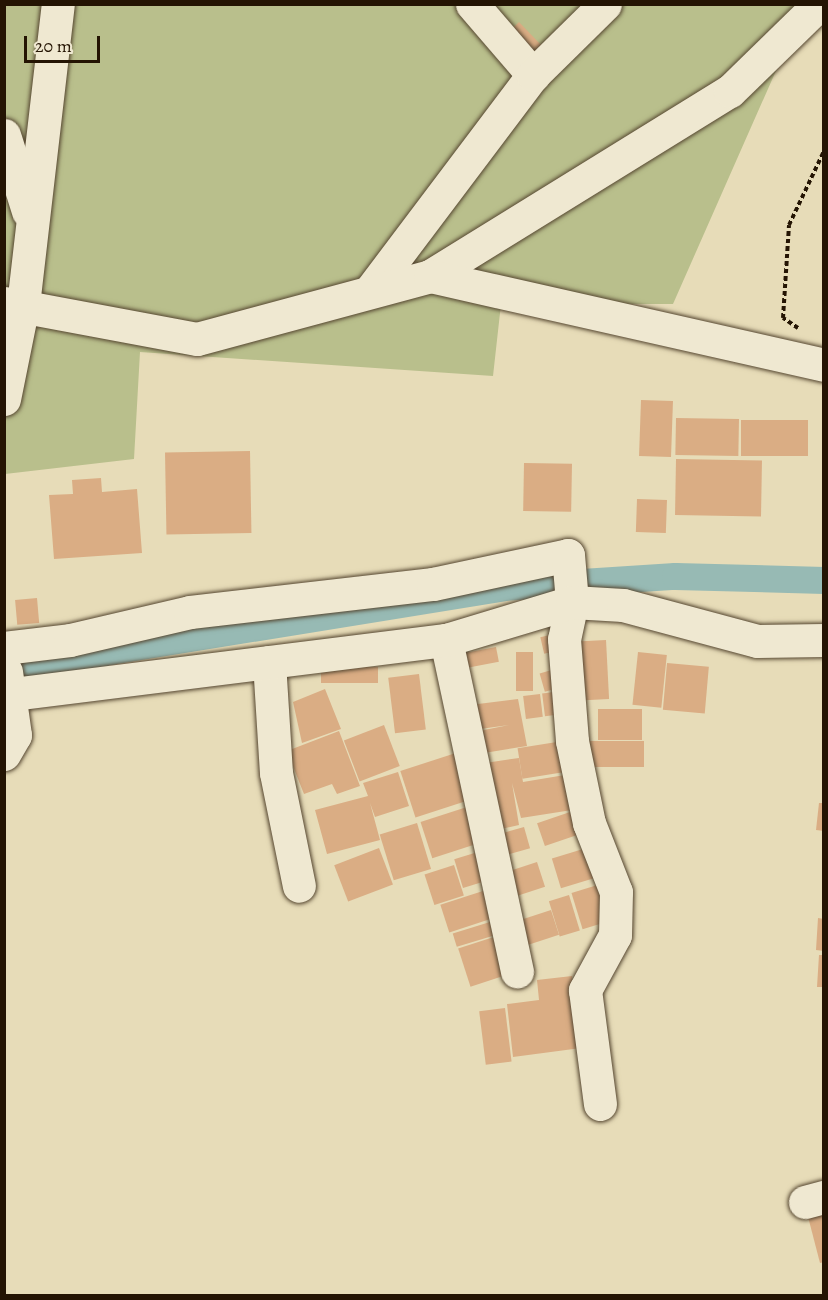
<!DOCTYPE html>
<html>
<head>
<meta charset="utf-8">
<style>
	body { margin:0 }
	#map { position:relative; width:828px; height:1300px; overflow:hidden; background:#e7dcb8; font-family:Alegreya,serif }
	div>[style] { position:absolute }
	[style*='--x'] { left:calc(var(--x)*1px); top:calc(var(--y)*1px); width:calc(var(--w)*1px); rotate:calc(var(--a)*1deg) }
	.green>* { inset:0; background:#b9bf8c }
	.canal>* { height:27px; margin:-13.5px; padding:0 13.5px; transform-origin:13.5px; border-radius:13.5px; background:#97bab4 }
	.building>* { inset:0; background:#daad84; transform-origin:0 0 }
	.path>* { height:4px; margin-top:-2px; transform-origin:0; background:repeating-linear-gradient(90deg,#241403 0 4.5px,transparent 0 7.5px) }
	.roads { filter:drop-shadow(0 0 2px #554630) drop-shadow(0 0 2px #554630) }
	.minor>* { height:33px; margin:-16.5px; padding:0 16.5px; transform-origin:16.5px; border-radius:16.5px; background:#efe8d1 }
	span { translate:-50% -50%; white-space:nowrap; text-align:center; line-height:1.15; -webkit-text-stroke:4.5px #efe8d1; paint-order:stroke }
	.frame { position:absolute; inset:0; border:6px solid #241403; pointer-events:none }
	.scale { position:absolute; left:24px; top:36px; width:76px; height:27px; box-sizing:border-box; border:3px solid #241403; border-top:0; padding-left:8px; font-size:18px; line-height:21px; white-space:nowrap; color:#241403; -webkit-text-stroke:4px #efe8d1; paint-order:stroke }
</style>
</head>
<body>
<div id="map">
	<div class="green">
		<div style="clip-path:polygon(4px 5px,805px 5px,673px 304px,501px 304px,493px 376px,140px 352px,134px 459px,5px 474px)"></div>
	</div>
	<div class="canal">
		<div style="--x:4;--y:677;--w:109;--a:-13.8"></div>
		<div style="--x:110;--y:651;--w:398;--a:-9.2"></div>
		<div style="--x:503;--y:587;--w:172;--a:-3.7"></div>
		<div style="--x:675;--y:576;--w:149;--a:1.5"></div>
	</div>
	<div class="building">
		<div style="left:519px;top:22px;width:35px;height:16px;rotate:46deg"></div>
		<div style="left:641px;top:400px;width:32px;height:56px;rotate:2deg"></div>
		<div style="left:676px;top:418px;width:63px;height:37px;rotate:1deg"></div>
		<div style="left:741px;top:420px;width:67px;height:36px"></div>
		<div style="left:250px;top:451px;width:82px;height:85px;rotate:89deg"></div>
		<div style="left:676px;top:459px;width:86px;height:56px;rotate:1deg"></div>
		<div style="left:524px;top:463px;width:48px;height:48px;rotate:1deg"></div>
		<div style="clip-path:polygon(101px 478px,102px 492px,137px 489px,142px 553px,54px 559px,49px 495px,73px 494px,72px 480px)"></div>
		<div style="left:637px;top:499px;width:30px;height:33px;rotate:2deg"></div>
		<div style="left:37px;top:598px;width:25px;height:22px;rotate:85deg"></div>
		<div style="left:554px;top:634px;width:17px;height:14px;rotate:77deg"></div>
		<div style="left:606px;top:640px;width:59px;height:34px;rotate:87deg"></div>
		<div style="left:496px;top:647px;width:15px;height:36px;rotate:79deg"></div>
		<div style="left:516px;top:652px;width:17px;height:39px"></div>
		<div style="left:638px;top:652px;width:29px;height:53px;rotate:6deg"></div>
		<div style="left:667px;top:663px;width:42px;height:47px;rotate:5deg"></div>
		<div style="left:321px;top:667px;width:57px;height:16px"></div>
		<div style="left:555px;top:669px;width:19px;height:16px;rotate:74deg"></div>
		<div style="left:419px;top:674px;width:56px;height:31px;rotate:83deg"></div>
		<div style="clip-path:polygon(325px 689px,341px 729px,302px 743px,293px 702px)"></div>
		<div style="left:562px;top:691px;width:23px;height:20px;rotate:83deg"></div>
		<div style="left:540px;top:694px;width:23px;height:17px;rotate:83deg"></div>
		<div style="clip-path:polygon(518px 699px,527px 746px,478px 754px,474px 732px,509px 725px,473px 730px,470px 705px)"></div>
		<div style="left:642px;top:709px;width:31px;height:44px;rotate:90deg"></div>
		<div style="left:384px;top:725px;width:44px;height:43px;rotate:69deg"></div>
		<div style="clip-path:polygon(339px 731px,360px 786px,337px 794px,332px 784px,304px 794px,287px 751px)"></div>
		<div style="left:563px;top:741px;width:31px;height:46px;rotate:81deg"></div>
		<div style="left:644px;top:741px;width:26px;height:57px;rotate:90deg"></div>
		<div style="left:465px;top:750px;width:49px;height:68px;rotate:72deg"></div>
		<div style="clip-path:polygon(519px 758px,523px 782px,565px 775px,572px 810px,521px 818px,512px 783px,519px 825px,496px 830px,485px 763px)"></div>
		<div style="clip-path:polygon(398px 772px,409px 806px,375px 817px,370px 803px,380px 840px,327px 854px,315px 810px,368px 796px,363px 783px)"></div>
		<div style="clip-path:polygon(819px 803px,824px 803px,824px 831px,816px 830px)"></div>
		<div style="left:470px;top:806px;width:38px;height:52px;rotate:72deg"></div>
		<div style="left:573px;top:811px;width:24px;height:38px;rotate:71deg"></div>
		<div style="left:417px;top:823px;width:48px;height:39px;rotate:73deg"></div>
		<div style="left:524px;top:827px;width:22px;height:33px;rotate:74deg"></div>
		<div style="left:593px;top:846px;width:31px;height:43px;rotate:73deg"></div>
		<div style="left:379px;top:848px;width:39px;height:48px;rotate:69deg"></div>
		<div style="left:481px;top:851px;width:30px;height:28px;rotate:73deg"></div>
		<div style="left:537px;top:862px;width:26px;height:37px;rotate:72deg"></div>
		<div style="left:454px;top:865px;width:32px;height:31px;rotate:72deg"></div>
		<div style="left:604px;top:883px;width:38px;height:34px;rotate:73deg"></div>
		<div style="left:486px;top:890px;width:29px;height:48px;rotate:72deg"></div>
		<div style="left:569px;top:895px;width:37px;height:21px;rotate:73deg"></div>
		<div style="left:551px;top:910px;width:26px;height:41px;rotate:72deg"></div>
		<div style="clip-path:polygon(818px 918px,824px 919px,824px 951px,816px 950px)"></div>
		<div style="left:490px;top:922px;width:14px;height:39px;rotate:73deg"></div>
		<div style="left:500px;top:935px;width:40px;height:44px;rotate:72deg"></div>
		<div style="clip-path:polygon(819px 955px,824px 955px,824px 987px,817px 987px)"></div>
		<div style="clip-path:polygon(572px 976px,581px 1048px,513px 1057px,507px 1004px,539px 1000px,537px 980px)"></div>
		<div style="left:505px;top:1008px;width:54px;height:26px;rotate:83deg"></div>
		<div style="clip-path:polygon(824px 1204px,824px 1262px,820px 1263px,806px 1209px)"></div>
	</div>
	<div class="path">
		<div style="--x:798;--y:328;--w:18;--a:-146"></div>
		<div style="--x:783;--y:318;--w:93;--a:-86.3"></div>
		<div style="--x:789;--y:225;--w:82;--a:-64.7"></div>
	</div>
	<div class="roads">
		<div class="minor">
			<div style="--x:472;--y:4;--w:94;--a:49.3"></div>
			<div style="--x:4;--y:135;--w:80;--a:72.5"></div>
			<div style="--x:430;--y:276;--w:352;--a:-31.7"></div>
			<div style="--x:730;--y:91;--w:124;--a:-44.3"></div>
			<div style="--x:370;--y:291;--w:271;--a:-53"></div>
			<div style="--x:533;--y:75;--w:101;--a:-44.6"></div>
			<div style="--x:4;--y:303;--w:196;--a:10.6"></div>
			<div style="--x:197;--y:339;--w:241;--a:-15.1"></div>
			<div style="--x:430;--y:276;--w:404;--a:12.7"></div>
			<div style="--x:4;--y:399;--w:96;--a:-78.6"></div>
			<div style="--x:23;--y:305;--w:303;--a:-83.4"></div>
			<div style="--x:446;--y:640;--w:339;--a:77.9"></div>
			<div style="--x:4;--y:648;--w:66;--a:-6.9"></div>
			<div style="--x:70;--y:640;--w:123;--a:-13.1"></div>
			<div style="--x:190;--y:612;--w:245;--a:-6.6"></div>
			<div style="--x:433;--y:584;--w:138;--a:-12.1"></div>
			<div style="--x:568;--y:555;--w:47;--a:85.1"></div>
			<div style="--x:572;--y:602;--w:38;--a:102"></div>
			<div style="--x:564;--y:639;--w:102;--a:85.5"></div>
			<div style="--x:572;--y:741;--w:84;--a:78.3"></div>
			<div style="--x:589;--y:823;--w:74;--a:68.6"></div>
			<div style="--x:616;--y:892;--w:43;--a:91.3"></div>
			<div style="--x:615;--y:935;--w:63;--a:118.6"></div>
			<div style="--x:585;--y:990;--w:115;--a:82.5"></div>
			<div style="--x:269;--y:662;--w:111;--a:86.4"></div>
			<div style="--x:276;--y:773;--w:115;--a:78.5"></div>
			<div style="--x:4;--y:695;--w:445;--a:-7.1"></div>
			<div style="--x:446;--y:640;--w:132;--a:-16.8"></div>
			<div style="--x:572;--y:602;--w:51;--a:3.4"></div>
			<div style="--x:623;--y:605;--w:139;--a:15"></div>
			<div style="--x:757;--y:641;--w:67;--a:-0.9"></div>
			<div style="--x:4;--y:754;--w:22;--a:-60"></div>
			<div style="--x:15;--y:735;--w:64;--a:-98.1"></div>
			<div style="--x:805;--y:1202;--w:20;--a:-15"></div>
		</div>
	</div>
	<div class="frame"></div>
	<div class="scale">20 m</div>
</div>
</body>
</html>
